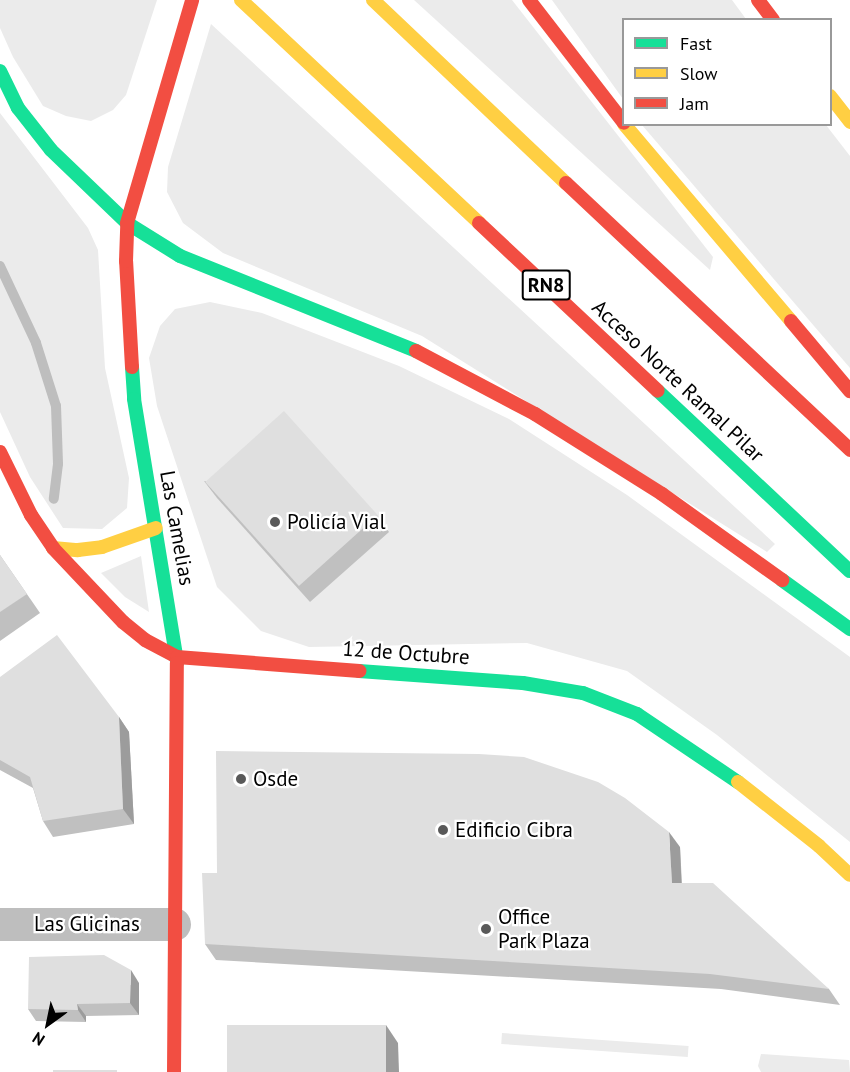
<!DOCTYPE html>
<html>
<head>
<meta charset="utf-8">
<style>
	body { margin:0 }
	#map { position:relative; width:850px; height:1072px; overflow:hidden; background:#fff; font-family:"PT Sans",sans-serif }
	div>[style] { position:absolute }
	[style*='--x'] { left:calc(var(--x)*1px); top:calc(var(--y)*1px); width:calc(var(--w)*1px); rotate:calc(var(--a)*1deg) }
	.green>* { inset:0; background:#ebebeb; transform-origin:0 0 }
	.stream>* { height:10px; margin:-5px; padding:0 5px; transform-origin:5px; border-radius:5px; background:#bebebe }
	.street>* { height:33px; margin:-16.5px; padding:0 16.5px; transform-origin:16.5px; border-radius:16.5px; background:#bebebe }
	.fast>* { height:14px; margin:-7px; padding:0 7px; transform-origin:7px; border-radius:7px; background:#16e098 }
	.slow>* { height:14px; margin:-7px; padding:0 7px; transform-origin:7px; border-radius:7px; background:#ffcf43 }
	.jam>* { height:14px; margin:-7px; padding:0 7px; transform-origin:7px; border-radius:7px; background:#f24e42 }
	.wall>* { inset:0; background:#c0c0c0 }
	.shaded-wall>* { inset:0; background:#9c9c9c }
	.building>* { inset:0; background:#dfdfdf; transform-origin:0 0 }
	.dots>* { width:16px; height:16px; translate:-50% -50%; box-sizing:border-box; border:3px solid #fff; border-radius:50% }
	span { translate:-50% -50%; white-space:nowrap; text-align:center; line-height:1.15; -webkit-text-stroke:4.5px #fff; paint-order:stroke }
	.shield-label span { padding:2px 4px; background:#fff; border:2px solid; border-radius:4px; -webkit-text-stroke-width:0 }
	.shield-label { font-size:20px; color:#000; font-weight:700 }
	.street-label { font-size:21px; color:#000 }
	.poi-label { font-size:21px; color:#000 }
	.left { translate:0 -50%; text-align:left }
	.legend { position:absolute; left:622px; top:18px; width:210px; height:108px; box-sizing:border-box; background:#fff; border:2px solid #999; margin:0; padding:8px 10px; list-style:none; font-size:18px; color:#000 }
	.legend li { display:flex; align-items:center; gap:12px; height:30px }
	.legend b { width:30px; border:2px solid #999 }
	.north { position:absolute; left:18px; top:994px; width:60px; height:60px; -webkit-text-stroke:4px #fff; paint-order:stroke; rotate:213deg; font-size:16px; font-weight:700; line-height:24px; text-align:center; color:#000 }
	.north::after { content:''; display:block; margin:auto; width:21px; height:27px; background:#000; clip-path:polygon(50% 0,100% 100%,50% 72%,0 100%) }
</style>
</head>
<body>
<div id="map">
	<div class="green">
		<div style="clip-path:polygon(0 0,157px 0,126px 95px,113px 110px,91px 121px,66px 116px,43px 106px,13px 57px,0 28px)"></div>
		<div style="clip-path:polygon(414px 0,512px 0,713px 257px,710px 270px)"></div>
		<div style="clip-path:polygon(552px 0,732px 0,746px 19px,624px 20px,623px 99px)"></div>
		<div style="clip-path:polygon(211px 24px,775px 544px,767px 552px,422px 336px,223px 253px,183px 223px,167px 192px,168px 167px)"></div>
		<div style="clip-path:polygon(0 113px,88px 228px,98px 250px,105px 368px,129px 478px,127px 508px,102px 529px,63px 528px,30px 477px,0 412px)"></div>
		<div style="clip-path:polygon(642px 125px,826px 125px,850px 156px,850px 368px)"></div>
		<div style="clip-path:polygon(210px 302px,262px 313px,399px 366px,509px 419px,627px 495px,850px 657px,850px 842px,717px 735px,627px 671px,527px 643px,309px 647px,261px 631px,217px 587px,157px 406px,149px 358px,160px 326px,175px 309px)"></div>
		<div style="clip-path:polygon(141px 556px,149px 612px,125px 597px,101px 573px)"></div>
		<div style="left:502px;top:1033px;width:187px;height:11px;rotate:4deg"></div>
		<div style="clip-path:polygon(761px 1054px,849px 1060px,850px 1072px,761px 1072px,758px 1066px)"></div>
	</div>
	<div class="stream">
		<div style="--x:0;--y:266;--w:85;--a:64.9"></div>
		<div style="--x:36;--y:343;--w:66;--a:72.4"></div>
		<div style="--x:56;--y:406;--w:58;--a:88"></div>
		<div style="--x:58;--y:464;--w:35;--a:97"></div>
	</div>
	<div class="street">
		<div style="--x:0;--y:924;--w:174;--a:0"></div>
	</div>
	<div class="fast">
		<div style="--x:0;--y:71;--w:41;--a:64.1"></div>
		<div style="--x:18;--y:108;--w:53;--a:51.8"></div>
		<div style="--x:51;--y:150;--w:105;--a:43.8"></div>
		<div style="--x:127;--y:223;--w:62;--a:31.9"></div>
		<div style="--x:180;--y:256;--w:254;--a:21.9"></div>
		<div style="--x:132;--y:367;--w:32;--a:86"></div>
		<div style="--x:134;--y:399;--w:267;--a:80.7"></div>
		<div style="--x:658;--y:391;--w:263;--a:43.2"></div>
		<div style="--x:782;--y:580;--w:84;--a:35.8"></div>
		<div style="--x:359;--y:671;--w:164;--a:4.2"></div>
		<div style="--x:523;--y:683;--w:61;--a:9.5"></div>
		<div style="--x:583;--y:693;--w:58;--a:21.3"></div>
		<div style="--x:637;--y:714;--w:122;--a:34"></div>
	</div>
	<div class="slow">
		<div style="--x:241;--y:0;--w:326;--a:43.1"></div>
		<div style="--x:373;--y:0;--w:266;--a:43.5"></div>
		<div style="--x:830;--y:96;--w:33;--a:52"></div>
		<div style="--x:624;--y:124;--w:258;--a:49.7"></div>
		<div style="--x:53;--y:548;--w:25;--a:5"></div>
		<div style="--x:78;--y:550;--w:24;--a:-7"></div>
		<div style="--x:102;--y:547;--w:57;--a:-19.4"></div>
		<div style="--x:738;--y:782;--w:103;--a:38.3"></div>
		<div style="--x:819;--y:846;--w:42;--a:43.1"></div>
	</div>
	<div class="jam">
		<div style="--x:529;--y:0;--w:155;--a:52.3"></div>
		<div style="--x:758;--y:0;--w:25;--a:53"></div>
		<div style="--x:566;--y:183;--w:390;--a:43.2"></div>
		<div style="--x:479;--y:223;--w:245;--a:43.2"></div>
		<div style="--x:791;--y:321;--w:92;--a:49.9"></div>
		<div style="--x:416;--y:351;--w:135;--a:27.9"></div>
		<div style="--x:535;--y:414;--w:150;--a:32.2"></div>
		<div style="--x:662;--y:494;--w:148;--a:35.6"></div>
		<div style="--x:132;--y:367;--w:106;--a:-93.2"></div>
		<div style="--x:126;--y:261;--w:38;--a:-88"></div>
		<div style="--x:127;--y:223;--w:232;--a:-73.7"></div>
		<div style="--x:0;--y:452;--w:70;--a:63.8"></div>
		<div style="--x:31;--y:515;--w:40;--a:56"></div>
		<div style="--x:53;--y:548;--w:102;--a:46.6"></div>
		<div style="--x:123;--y:622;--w:28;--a:39"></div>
		<div style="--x:145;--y:640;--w:36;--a:28"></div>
		<div style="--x:177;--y:657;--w:183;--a:4.4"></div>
		<div style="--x:174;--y:1072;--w:409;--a:-89.6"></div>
	</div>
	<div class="wall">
		<div style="clip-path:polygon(204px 481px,377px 515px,389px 532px,310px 602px,217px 498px)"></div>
		<div style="clip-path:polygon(0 555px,40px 613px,0 641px)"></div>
		<div style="clip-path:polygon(0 677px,119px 717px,129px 732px,134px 824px,53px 837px,43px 821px,33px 788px,0 770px)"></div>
		<div style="clip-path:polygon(680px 847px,682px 883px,829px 989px,840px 1005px,721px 989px,216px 960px,205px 944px,217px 873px)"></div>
		<div style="clip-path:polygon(139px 983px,139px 1015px,86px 1016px,86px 1022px,36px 1021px,28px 1009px)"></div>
	</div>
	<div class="shaded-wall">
		<div style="clip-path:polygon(119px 717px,129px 732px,134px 824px,123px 809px)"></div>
		<div style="clip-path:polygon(669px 832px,680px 847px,682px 898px,672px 883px)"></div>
		<div style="clip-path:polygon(131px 970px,139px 983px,139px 1015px,130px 1003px)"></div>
		<div style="clip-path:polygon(77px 1004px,86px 1016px,86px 1022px,78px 1010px)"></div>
		<div style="clip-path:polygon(386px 1025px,398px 1043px,399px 1072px,386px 1072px)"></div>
	</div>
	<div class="building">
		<div style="left:284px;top:411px;width:140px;height:106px;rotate:48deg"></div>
		<div style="clip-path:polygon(0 555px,27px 594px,0 612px)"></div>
		<div style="clip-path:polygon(57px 635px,119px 717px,123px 809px,43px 821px,30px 777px,0 760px,0 677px)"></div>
		<div style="clip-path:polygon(216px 751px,479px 754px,524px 757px,598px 782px,625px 798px,669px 832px,672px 883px,713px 883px,829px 989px,710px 974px,205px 944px,202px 873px,217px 873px)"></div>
		<div style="clip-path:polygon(104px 955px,131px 970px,130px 1003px,77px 1004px,78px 1010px,28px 1009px,29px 957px)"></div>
		<div style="left:386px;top:1025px;width:47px;height:159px;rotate:90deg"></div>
		<div style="left:53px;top:1070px;width:64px;height:2px"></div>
	</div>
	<div class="dots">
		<div style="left:275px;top:522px;background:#595959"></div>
		<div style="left:241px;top:779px;background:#595959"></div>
		<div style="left:443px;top:830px;background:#595959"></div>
		<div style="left:486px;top:929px;background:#595959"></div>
	</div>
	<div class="shield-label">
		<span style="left:546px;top:285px">RN8</span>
	</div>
	<div class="street-label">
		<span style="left:678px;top:381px;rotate:43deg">Acceso Norte Ramal Pilar</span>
		<span style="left:177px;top:528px;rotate:80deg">Las Camelias</span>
		<span style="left:406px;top:653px;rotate:4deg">12 de Octubre</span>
		<span style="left:87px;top:924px">Las Glicinas</span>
	</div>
	<div class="poi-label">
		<span class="left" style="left:287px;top:522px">Policía Vial</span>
		<span class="left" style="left:253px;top:779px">Osde</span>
		<span class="left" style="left:455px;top:830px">Edificio Cibra</span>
		<span class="left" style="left:498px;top:929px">Office<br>Park Plaza</span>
	</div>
	<ul class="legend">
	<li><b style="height:8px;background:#16e098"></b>Fast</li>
	<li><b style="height:8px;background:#ffcf43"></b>Slow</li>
	<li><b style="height:8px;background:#f24e42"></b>Jam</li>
	</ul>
	<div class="north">N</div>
</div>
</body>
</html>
